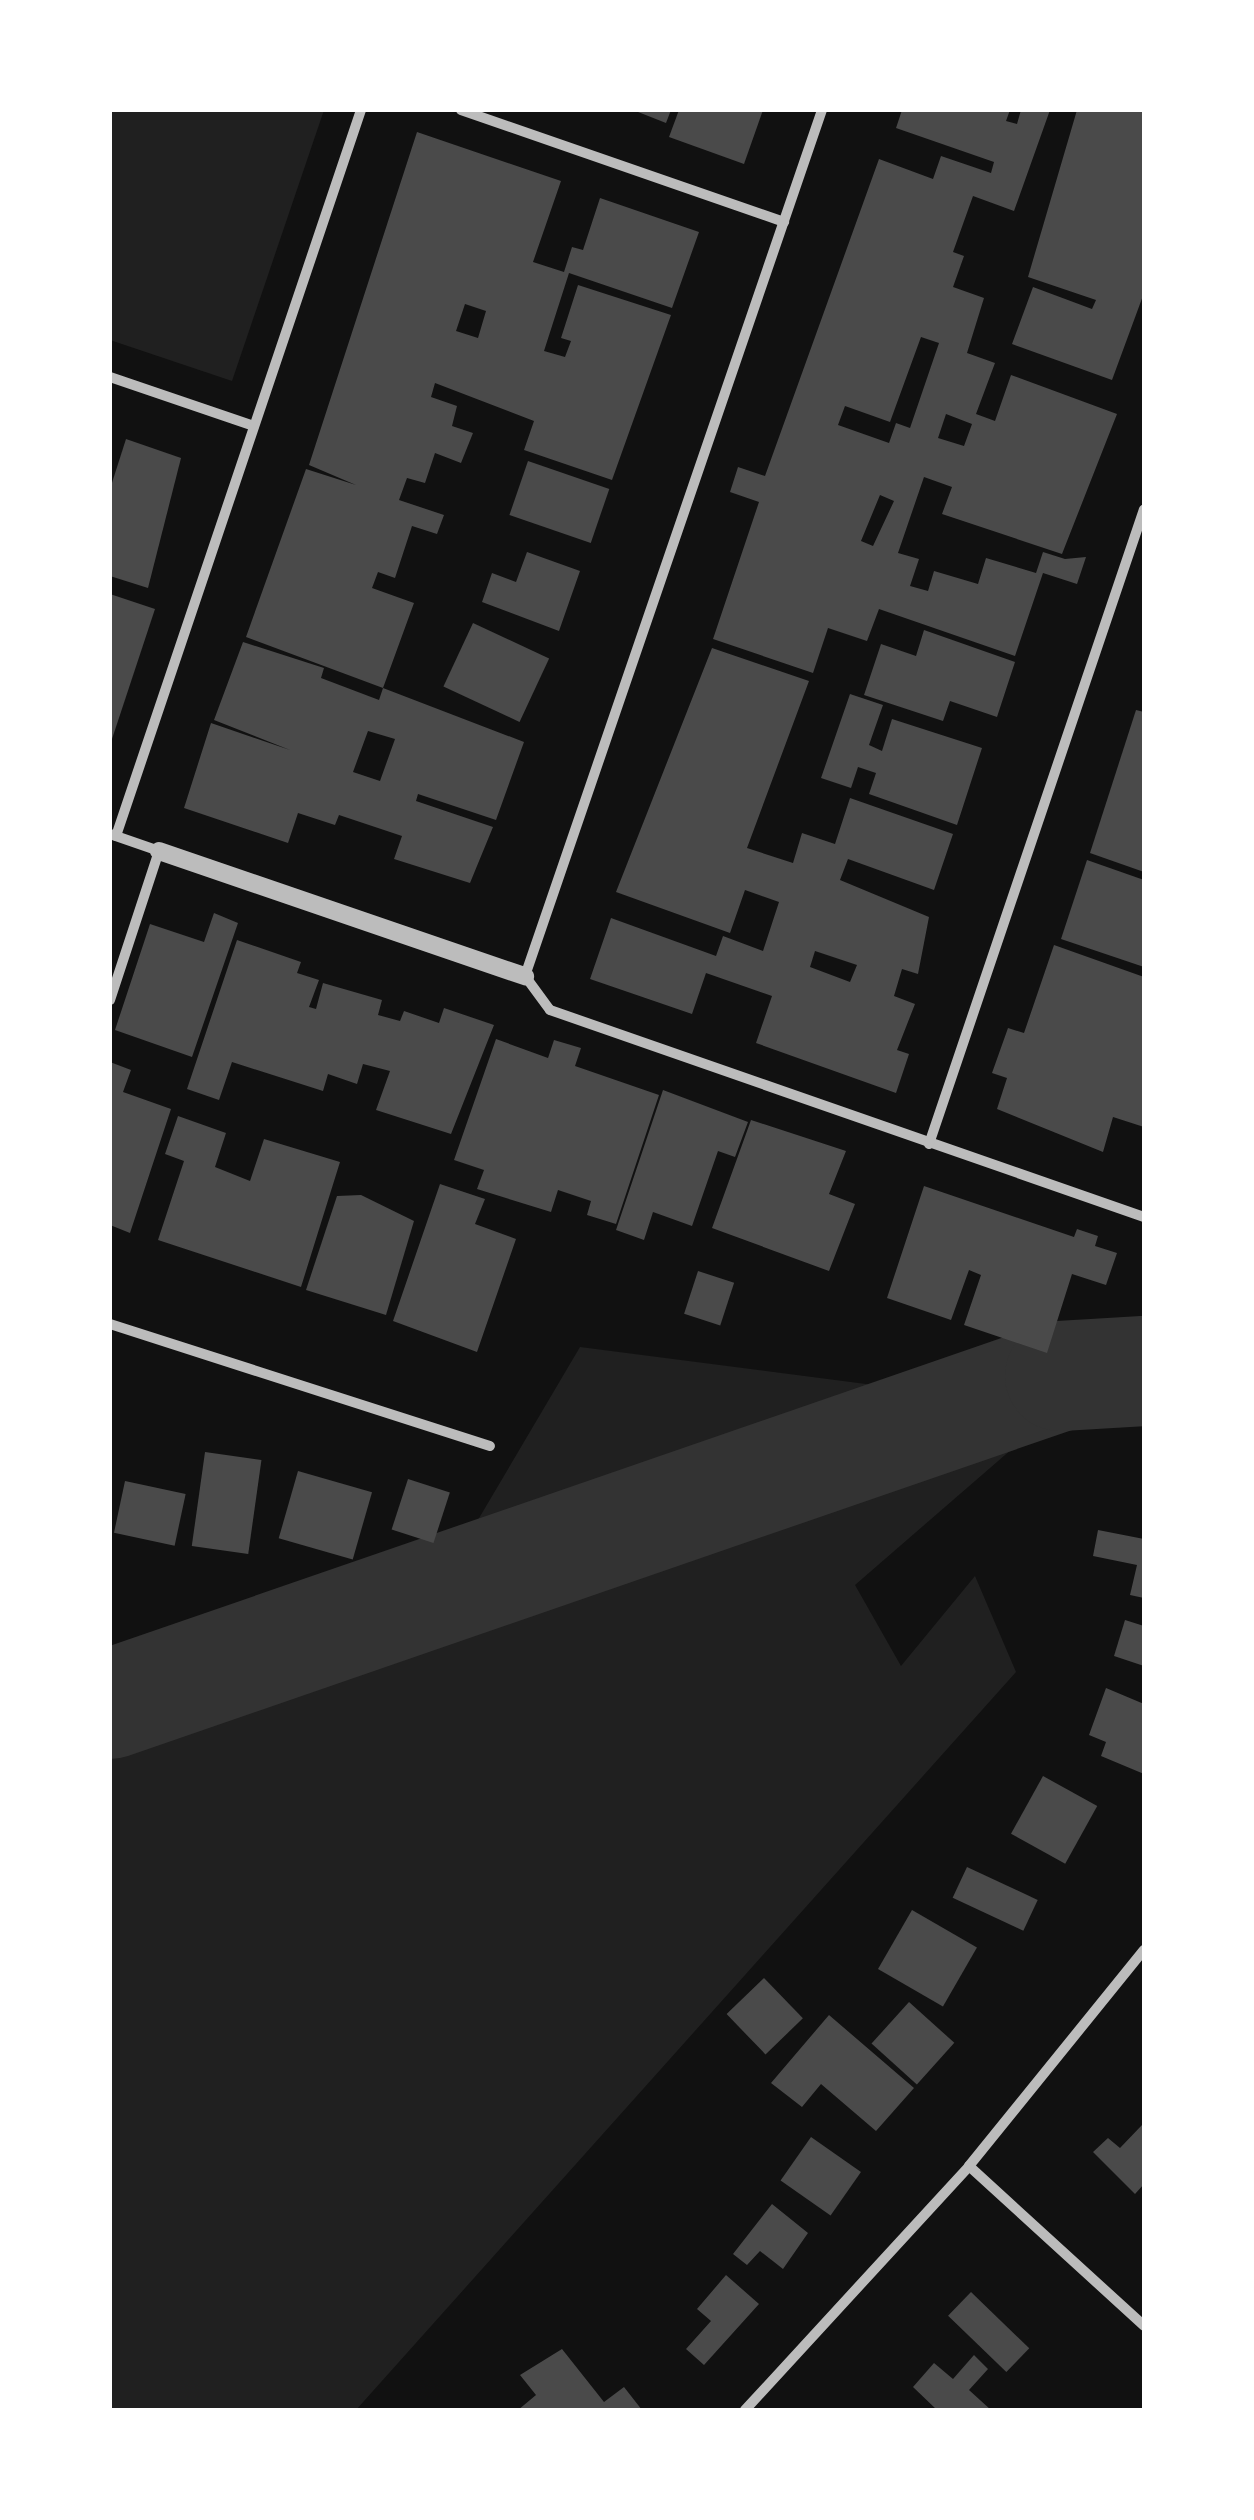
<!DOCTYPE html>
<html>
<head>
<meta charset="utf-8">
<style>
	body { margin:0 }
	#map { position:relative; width:1254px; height:2520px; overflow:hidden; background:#111; font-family:Signika,sans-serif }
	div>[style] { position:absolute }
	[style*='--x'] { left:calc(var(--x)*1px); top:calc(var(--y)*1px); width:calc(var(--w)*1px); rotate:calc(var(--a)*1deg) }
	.green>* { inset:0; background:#202020 }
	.river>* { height:110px; margin:-55px; padding:0 55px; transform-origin:55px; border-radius:55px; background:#333 }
	.building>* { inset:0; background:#4a4a4a; transform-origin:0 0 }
	.minor>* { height:10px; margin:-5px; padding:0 5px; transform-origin:5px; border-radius:5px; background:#bcbcbc }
	.tertiary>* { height:18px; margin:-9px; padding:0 9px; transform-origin:9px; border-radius:9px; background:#bcbcbc }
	span { translate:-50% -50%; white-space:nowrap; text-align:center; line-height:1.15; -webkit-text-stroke:9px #fff; paint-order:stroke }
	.frame { position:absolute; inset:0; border:112px solid #fff; pointer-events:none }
</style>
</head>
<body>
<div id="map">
	<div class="green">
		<div style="clip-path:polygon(110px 110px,324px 110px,232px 381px,110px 340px)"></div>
		<div style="clip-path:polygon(580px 1347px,1058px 1409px,855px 1585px,901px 1666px,975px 1576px,1016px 1672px,356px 2410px,110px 2410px,110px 1663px,462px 1547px)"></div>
	</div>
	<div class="river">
		<div style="--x:110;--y:1704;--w:1005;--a:-19.05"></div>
		<div style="--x:1060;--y:1376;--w:84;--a:-3.4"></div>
	</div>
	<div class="building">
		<div style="clip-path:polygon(633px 110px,671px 110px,666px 123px)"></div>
		<div style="clip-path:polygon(679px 110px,763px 110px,744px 164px,669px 137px)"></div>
		<div style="clip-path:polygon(evenodd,902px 110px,1010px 110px,1006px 121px,1017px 124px,1021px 110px,1050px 110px,1014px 211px,973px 196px,953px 252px,964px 256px,953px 287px,984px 298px,967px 353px,995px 363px,976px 414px,995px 421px,1011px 375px,1117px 414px,1062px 554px,942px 514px,952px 487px,924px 477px,898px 553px,919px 559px,910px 586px,928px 591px,934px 571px,978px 584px,986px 558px,1036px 573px,1043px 552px,1065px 559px,1086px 557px,1077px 584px,1043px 573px,1015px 656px,879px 609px,867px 641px,828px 628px,813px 673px,713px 639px,759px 502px,730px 492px,738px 467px,765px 476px,879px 159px,933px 179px,941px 156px,991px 173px,994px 162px,896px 128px,902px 110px,921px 337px,939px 343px,910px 428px,896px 423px,889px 443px,838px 425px,845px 406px,890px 422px,921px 337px,902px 110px,946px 414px,972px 424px,964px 446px,938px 438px,946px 414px,902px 110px,880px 495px,894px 501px,873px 546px,861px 541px,880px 495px)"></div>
		<div style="clip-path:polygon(1077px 110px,1144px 110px,1144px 293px,1112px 380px,1012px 344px,1033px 287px,1092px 309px,1096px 300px,1028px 277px)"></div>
		<div style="clip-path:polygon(evenodd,417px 132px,561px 181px,533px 262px,564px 272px,572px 247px,583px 250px,600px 198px,699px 232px,672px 308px,569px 273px,544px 351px,565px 357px,571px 341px,561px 338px,578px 285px,671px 315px,612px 480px,524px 450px,534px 421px,435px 383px,431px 397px,457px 406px,452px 426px,473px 433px,461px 463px,435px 453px,425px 483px,407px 478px,399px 500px,444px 515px,437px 534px,412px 526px,395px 578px,378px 572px,372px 588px,414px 603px,383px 688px,246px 637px,306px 469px,356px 485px,309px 465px,417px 132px,465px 304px,486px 311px,478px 338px,456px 331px,465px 304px)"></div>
		<div style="clip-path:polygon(126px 439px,181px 458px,148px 588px,110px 576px,110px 489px)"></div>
		<div style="left:528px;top:461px;width:86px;height:57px;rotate:19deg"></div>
		<div style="clip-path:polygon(527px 552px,580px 571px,559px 631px,482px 602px,492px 573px,516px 582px)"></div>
		<div style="clip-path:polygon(110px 594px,155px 609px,111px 742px,110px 742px)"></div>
		<div style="left:473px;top:623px;width:84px;height:70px;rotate:25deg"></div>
		<div style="clip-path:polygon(924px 630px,1015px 662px,997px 717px,950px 701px,943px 721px,864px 695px,881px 644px,916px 656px)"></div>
		<div style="clip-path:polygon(evenodd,243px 642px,324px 668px,321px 678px,379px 700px,383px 688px,524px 742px,496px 820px,418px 794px,416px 801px,493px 827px,470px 883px,394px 859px,402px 836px,339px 815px,335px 825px,298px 813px,288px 843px,184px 808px,211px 723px,290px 750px,214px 720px,243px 642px,368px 731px,395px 739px,380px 781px,353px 772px,368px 731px)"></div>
		<div style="clip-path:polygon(evenodd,712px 648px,809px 681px,747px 848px,793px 863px,802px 833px,835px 844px,850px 798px,953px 834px,934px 890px,848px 859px,840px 880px,929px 917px,918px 974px,902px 969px,894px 996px,915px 1004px,897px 1050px,909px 1054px,896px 1093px,756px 1043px,772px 996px,706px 973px,692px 1014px,590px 979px,611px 918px,716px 956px,723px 936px,763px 951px,779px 902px,745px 890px,730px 933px,616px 892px,712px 648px,815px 951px,857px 965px,850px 982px,810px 967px,815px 951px)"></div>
		<div style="clip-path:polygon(850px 694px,883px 705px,869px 745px,882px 751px,892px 719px,982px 748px,957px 825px,869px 794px,876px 773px,858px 767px,851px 788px,821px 778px)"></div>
		<div style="clip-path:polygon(1136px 710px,1144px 712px,1144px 872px,1090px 853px)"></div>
		<div style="clip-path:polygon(1087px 860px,1144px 880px,1144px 967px,1061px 939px)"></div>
		<div style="clip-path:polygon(214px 913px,238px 923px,192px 1057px,115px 1030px,150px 924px,204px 942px)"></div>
		<div style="clip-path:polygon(237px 940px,301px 962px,297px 973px,319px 980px,309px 1007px,316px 1009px,323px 983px,382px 1000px,378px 1015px,400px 1021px,404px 1011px,439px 1023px,444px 1008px,494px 1025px,451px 1134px,376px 1110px,390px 1071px,363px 1064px,357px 1084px,328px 1074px,323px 1091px,232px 1062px,219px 1100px,187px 1089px)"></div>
		<div style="clip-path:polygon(1054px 945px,1144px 977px,1144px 1127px,1113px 1117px,1103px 1152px,997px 1109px,1007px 1078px,992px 1073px,1008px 1028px,1024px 1033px)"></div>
		<div style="clip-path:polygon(496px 1039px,548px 1058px,554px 1040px,581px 1048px,575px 1066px,659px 1095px,616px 1224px,587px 1215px,591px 1201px,558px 1190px,551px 1212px,477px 1189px,484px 1170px,454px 1160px)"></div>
		<div style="clip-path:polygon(110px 1062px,131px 1070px,123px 1092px,171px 1109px,130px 1233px,110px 1225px)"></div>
		<div style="clip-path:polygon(663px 1090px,748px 1122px,735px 1157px,718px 1151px,692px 1226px,653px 1212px,644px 1240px,616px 1230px)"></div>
		<div style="clip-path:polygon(178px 1116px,226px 1133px,215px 1167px,250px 1181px,264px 1139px,340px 1162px,301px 1287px,158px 1240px,184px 1161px,165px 1154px)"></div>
		<div style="clip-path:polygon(751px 1120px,846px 1151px,829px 1194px,855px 1204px,829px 1271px,712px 1228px)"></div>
		<div style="clip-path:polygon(440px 1184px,485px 1199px,475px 1224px,516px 1239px,477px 1352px,393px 1321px)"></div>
		<div style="clip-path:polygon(924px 1186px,1074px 1237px,1077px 1229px,1098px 1236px,1095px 1246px,1117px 1253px,1106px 1285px,1072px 1274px,1047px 1353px,964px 1325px,981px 1275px,969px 1270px,951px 1320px,887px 1298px)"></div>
		<div style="clip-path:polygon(361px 1195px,414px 1221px,386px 1315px,306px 1290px,337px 1196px)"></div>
		<div style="left:698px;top:1271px;width:38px;height:45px;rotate:18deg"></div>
		<div style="left:205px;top:1452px;width:57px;height:95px;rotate:8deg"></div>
		<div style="left:298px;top:1471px;width:77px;height:70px;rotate:16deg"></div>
		<div style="left:408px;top:1479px;width:44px;height:53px;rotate:18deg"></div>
		<div style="left:125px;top:1481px;width:62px;height:53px;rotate:12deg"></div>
		<div style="clip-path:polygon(1098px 1530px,1144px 1539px,1144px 1598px,1130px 1595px,1137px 1565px,1093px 1556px)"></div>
		<div style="clip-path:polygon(1125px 1620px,1144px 1626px,1144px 1666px,1114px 1656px)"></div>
		<div style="clip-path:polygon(1106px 1688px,1144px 1704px,1144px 1774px,1101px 1756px,1106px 1742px,1089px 1735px)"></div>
		<div style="left:1043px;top:1776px;width:62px;height:66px;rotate:29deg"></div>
		<div style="left:967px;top:1867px;width:78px;height:34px;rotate:25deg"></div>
		<div style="left:912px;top:1910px;width:75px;height:68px;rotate:30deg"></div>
		<div style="left:764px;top:1978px;width:56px;height:52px;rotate:46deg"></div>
		<div style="left:909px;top:2002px;width:61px;height:56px;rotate:42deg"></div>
		<div style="clip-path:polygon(829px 2015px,914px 2088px,876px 2131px,821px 2084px,802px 2107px,771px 2083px)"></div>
		<div style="clip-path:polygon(1142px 2125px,1144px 2184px,1135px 2194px,1093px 2152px,1108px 2138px,1120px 2148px)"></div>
		<div style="left:811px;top:2137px;width:61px;height:53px;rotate:35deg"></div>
		<div style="clip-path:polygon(772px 2204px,808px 2233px,783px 2269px,760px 2251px,747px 2265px,733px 2254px)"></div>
		<div style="clip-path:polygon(726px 2275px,759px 2304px,704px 2365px,686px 2349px,711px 2321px,697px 2309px)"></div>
		<div style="left:971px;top:2292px;width:81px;height:33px;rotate:44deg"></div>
		<div style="clip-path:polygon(562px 2349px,604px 2402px,624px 2387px,642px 2410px,518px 2410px,536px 2395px,520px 2375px)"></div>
		<div style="clip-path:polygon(974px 2355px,988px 2369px,969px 2390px,991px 2410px,937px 2410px,913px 2387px,934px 2363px,953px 2379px)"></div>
	</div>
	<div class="minor">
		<div style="--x:461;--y:110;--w:342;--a:19.1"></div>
		<div style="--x:822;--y:110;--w:916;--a:108.93"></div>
		<div style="--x:525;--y:976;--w:42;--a:53.7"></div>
		<div style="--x:550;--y:1010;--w:629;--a:19.21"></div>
		<div style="--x:110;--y:377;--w:152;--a:18.8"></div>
		<div style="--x:110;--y:834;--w:52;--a:19.1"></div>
		<div style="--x:159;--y:851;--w:157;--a:108.2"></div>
		<div style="--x:116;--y:836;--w:766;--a:-71.35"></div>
		<div style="--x:929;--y:1144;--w:670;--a:-71.29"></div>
		<div style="--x:110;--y:1324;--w:399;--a:17.8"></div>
		<div style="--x:969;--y:2166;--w:237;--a:42.4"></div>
		<div style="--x:745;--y:2410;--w:331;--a:-47.4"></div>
		<div style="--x:969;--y:2166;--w:278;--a:-51"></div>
	</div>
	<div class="tertiary">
		<div style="--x:159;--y:851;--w:387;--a:18.9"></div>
	</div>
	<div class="frame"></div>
</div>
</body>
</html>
